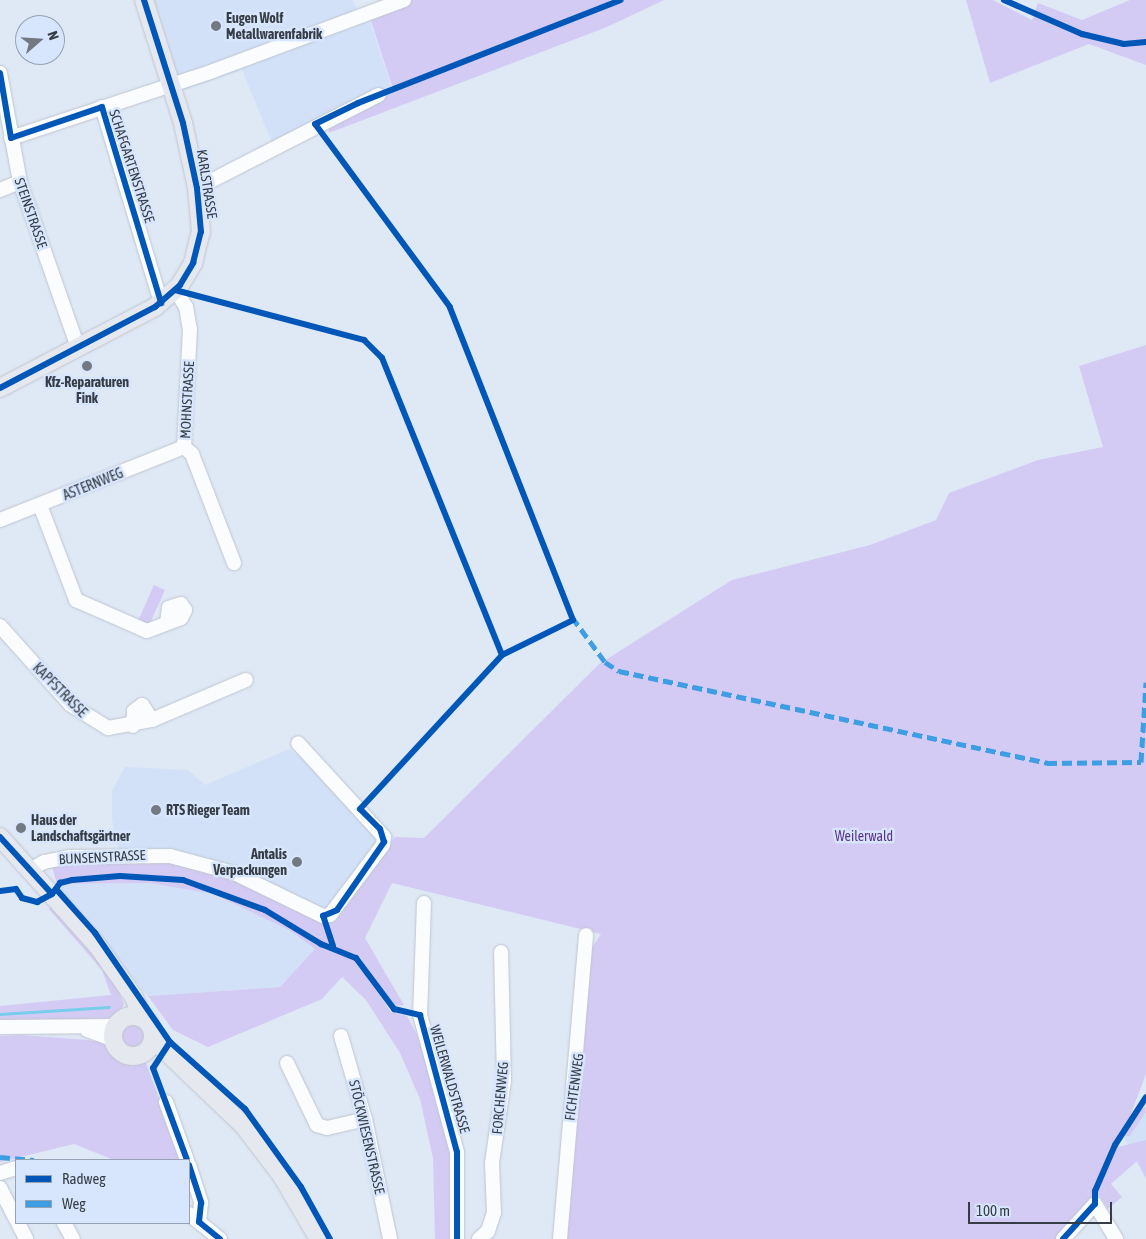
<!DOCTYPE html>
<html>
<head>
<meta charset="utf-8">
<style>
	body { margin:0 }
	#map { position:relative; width:1146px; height:1239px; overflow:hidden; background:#dfe8f5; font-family:"Asap Condensed",sans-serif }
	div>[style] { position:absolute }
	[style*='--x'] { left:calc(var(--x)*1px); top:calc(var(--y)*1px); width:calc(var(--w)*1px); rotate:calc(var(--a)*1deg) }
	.built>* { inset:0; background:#d3e1f8 }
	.green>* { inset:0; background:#d4cbf4; transform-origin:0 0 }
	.round { border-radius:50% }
	.stream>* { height:3px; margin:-1.5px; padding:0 1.5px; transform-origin:1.5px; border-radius:1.5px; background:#77cdea }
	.roads { filter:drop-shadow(0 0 1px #bec5cf) drop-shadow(0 0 1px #bec5cf) }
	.minor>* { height:14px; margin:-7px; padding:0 7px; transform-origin:7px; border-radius:7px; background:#fafcfe }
	.major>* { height:18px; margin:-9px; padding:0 9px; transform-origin:9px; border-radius:9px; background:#e6e8ef }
	.major>.ring { margin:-9px; padding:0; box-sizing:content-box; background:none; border:18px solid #e6e8ef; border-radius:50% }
	.quiet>* { height:5px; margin-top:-2.5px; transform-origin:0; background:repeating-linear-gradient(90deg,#3e9ee4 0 10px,transparent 0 15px) }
	.cycleway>* { height:6px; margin:-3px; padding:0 3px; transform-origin:3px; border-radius:3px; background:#0057b8 }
	.dots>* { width:14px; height:14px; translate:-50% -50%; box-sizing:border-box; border:2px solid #d7e6fd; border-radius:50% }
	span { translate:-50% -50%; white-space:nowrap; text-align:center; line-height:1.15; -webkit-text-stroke:5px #d7e6fd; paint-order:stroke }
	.poi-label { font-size:14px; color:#373d46; font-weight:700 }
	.left { translate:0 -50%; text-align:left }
	.right { translate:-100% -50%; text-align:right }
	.street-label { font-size:14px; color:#373d46 }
	.park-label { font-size:14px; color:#5c338f }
	.legend { position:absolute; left:15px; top:1159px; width:175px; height:65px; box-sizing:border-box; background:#d7e6fd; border:1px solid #97a2b4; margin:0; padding:6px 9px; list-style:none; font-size:15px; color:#373d46 }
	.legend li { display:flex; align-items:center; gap:10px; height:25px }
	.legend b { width:25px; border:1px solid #97a2b4 }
	.north { position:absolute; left:15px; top:15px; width:50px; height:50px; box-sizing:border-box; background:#d7e6fd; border:1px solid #97a2b4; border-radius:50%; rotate:71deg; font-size:14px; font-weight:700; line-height:20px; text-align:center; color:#373d46 }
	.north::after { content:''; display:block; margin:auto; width:18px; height:22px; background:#727983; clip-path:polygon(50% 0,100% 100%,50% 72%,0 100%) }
	.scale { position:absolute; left:968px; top:1202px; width:144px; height:22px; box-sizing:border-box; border:2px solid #373d46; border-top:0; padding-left:6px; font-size:15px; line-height:18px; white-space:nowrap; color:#373d46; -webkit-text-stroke:4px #d7e6fd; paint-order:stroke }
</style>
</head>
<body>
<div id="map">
	<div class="built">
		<div style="clip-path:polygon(148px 0,353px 0,360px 20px,369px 18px,393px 92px,276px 152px,242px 70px,181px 91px)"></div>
		<div style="clip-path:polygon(289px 749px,349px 792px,395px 837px,336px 921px,119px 853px,112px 820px,112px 791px,125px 767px,188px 770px,205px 785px)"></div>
		<div style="clip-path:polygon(149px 883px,213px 894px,289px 930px,315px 950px,280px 987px,148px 996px,57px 884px)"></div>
		<div style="clip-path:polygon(1146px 1103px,1146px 1180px,1123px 1136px)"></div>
	</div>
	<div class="green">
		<div style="clip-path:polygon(401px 0,664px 0,607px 27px,329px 133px,328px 126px,394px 92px,370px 18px)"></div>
		<div style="clip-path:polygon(966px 0,993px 0,1032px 20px,1038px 3px,1082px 20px,1130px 0,1146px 0,1146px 65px,1089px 44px,990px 83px)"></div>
		<div style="clip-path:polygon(1146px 345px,1146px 1074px,1124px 1132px,1139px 1111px,1145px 1107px,1146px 1112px,1130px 1136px,1122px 1136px,1118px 1147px,1146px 1140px,1146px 1178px,1137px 1161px,1111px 1184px,1122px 1197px,1108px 1209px,1099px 1195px,1063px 1239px,567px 1239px,589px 952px,601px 934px,392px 883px,365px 938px,404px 1005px,394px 1006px,359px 956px,356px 961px,391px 1012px,407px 1016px,421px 1042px,454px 1157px,452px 1239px,435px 1239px,433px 1158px,420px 1099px,400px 1053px,366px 1000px,342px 977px,322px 999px,208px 1047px,173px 1030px,148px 996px,280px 987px,315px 949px,289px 930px,213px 894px,149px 883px,57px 884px,50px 860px,182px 858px,336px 921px,395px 837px,424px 838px,599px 664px,732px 580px,870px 545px,936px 520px,949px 493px,1038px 460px,1103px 447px,1079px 366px)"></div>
		<div style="left:154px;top:585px;width:12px;height:38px;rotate:24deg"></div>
		<div style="clip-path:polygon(53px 905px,109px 970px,124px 1004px,117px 1018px,0 1022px,0 1006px,111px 995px,102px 970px,49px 909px)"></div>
		<div class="round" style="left:120px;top:1023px;width:28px;height:28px"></div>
		<div style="clip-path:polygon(22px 1035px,88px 1040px,106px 1043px,125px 1063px,145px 1060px,182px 1160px,114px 1160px,74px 1144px,0 1162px,0 1036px)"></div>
	</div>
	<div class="stream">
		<div style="--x:0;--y:1014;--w:109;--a:-3.7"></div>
	</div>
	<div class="roads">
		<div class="minor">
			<div style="--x:0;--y:73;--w:111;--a:79.6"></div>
			<div style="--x:20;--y:182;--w:176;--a:70.7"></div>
			<div style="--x:102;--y:107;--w:194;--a:73.2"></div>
			<div style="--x:11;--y:138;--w:213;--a:-18.3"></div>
			<div style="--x:213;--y:71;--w:204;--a:-20.4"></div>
			<div style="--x:197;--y:188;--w:204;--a:-27.1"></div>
			<div style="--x:0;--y:190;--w:22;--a:-22"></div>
			<div style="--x:175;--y:290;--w:20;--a:57"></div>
			<div style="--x:186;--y:307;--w:22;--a:80"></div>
			<div style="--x:190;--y:329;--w:118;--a:92.9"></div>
			<div style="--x:184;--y:447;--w:11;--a:41"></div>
			<div style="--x:192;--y:454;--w:117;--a:68.9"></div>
			<div style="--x:40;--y:505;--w:102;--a:69.2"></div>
			<div style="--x:76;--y:600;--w:77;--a:23.6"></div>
			<div style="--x:147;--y:631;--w:36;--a:-21"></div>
			<div style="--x:181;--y:618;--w:9;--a:-63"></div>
			<div style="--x:185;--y:610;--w:7;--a:-124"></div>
			<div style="--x:181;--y:604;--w:13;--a:162"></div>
			<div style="--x:169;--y:608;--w:14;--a:98"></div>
			<div style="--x:0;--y:520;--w:198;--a:-21.6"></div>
			<div style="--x:0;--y:626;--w:106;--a:48.1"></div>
			<div style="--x:71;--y:705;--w:44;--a:31.9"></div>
			<div style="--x:108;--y:728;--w:45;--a:-10.3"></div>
			<div style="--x:152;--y:720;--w:102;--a:-23.1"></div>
			<div style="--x:133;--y:726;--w:15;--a:-86"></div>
			<div style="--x:134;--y:711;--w:10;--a:-37"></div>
			<div style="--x:142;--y:705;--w:18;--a:56"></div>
			<div style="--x:30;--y:870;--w:16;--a:-30"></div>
			<div style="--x:44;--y:862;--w:25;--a:-11"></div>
			<div style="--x:69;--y:857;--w:101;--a:-0.6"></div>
			<div style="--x:170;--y:856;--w:66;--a:14.9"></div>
			<div style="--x:234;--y:873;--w:99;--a:25.8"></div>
			<div style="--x:323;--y:916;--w:7;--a:-8"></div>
			<div style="--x:330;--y:915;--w:88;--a:-52.9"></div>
			<div style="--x:383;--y:845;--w:8;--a:-83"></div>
			<div style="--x:384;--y:837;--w:127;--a:-132.5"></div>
			<div style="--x:424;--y:903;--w:112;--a:92"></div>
			<div style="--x:420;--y:1015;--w:142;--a:74.9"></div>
			<div style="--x:457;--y:1152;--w:87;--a:90"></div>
			<div style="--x:0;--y:1027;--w:116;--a:-0.5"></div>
			<div style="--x:87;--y:1030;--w:29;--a:20"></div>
			<div style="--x:341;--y:1036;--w:86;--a:73.9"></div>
			<div style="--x:365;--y:1119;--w:123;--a:78.2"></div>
			<div style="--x:287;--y:1063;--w:69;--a:64.2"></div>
			<div style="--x:317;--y:1125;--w:10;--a:17"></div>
			<div style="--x:327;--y:1128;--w:39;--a:-13"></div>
			<div style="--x:166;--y:1102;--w:62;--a:70.1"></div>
			<div style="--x:189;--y:1165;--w:40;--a:72"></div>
			<div style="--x:201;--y:1203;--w:19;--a:96"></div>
			<div style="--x:0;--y:1173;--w:17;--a:-17"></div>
			<div style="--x:0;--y:1188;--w:35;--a:63"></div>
			<div style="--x:189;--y:1214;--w:40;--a:39"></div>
			<div style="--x:18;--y:1223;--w:18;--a:63"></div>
			<div style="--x:64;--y:1223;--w:18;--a:61"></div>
			<div style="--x:479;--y:1239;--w:12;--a:-42"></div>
			<div style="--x:488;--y:1231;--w:19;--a:-72"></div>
			<div style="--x:494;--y:1213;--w:50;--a:-92.3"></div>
			<div style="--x:492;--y:1163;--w:83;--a:-81.7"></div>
			<div style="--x:504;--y:1081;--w:129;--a:-91.3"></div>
			<div style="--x:560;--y:1239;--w:305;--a:-85.1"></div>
			<div style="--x:1063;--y:1239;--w:47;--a:-47.6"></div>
			<div style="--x:1095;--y:1204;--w:41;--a:59"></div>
		</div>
		<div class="major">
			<div style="--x:0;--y:388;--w:175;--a:-27.6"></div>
			<div style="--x:155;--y:307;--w:33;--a:-41"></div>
			<div style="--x:180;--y:285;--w:26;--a:-59"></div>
			<div style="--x:193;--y:263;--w:32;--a:-76"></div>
			<div style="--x:201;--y:232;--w:44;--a:-95.2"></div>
			<div style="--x:197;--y:188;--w:66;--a:-102.2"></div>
			<div style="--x:183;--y:123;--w:129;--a:-107.6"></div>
			<div style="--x:0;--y:837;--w:145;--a:48.1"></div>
			<div style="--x:97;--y:945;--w:64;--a:54.6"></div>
			<div style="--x:134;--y:997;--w:22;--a:69"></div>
			<div class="ring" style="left:113px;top:1016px;width:22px;height:22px"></div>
			<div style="--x:153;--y:1039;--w:126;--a:43.7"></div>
			<div style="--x:244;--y:1126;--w:63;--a:52.8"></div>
			<div style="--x:282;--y:1176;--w:73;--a:59.6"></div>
		</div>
	</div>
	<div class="quiet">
		<div style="--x:572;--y:617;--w:56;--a:53.7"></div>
		<div style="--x:605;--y:662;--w:17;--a:33"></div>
		<div style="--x:619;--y:671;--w:438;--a:12.1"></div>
		<div style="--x:1047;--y:763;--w:94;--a:-0.6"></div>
		<div style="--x:1141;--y:762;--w:80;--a:-86.4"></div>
		<div style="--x:0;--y:1157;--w:34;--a:5"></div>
	</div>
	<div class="cycleway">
		<div style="--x:1004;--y:0;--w:85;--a:23.6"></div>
		<div style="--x:1082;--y:34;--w:43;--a:13.4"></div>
		<div style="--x:1124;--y:44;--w:22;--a:-5"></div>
		<div style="--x:0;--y:73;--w:66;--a:80.4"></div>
		<div style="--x:11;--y:138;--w:96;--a:-18.8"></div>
		<div style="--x:102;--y:107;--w:205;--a:73.2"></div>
		<div style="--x:175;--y:290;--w:196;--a:14.8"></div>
		<div style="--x:364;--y:340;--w:25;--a:45"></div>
		<div style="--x:382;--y:358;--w:320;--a:68"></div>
		<div style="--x:0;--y:388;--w:175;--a:-27.6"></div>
		<div style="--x:155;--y:307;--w:33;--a:-41"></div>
		<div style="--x:180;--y:285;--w:26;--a:-59"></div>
		<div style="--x:193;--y:263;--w:32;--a:-76"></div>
		<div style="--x:201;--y:232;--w:44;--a:-95.2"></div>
		<div style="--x:197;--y:188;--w:66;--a:-102.2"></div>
		<div style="--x:183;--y:123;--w:129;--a:-107.6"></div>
		<div style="--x:0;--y:837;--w:77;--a:47.6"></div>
		<div style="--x:56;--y:889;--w:59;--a:48.4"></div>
		<div style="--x:95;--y:933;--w:132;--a:55.5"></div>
		<div style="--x:170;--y:1042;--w:101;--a:41.8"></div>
		<div style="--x:245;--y:1109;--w:96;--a:54.3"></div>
		<div style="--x:301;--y:1187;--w:60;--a:60.9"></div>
		<div style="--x:0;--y:891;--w:16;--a:-7"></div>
		<div style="--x:16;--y:889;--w:11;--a:56"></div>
		<div style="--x:22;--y:898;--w:16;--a:15"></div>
		<div style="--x:37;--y:902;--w:17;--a:-28"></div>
		<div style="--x:52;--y:894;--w:14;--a:-54"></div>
		<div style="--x:60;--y:883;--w:12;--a:-14"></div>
		<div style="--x:72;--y:880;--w:48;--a:-4.8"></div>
		<div style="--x:120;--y:876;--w:63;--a:3.6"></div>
		<div style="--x:183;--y:880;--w:87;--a:20.1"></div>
		<div style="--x:265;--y:910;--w:66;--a:31.3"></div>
		<div style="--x:321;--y:944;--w:38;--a:22"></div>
		<div style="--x:356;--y:958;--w:64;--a:53.3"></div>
		<div style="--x:394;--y:1009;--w:27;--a:13"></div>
		<div style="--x:420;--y:1015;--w:142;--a:74.9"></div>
		<div style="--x:457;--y:1152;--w:87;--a:90"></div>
		<div style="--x:333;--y:946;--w:32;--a:-108"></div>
		<div style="--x:323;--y:916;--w:15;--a:-23"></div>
		<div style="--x:337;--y:910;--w:83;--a:-55.3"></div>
		<div style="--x:384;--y:842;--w:14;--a:-107"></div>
		<div style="--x:380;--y:829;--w:28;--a:-135"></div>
		<div style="--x:360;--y:809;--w:209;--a:-47.3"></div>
		<div style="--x:502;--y:655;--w:79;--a:-26.2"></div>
		<div style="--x:573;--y:620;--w:336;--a:-111.5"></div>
		<div style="--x:450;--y:307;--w:227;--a:-126.4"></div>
		<div style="--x:315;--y:124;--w:48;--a:-26"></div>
		<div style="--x:358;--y:103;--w:282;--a:-21.4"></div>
		<div style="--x:170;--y:1042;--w:31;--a:123"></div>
		<div style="--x:153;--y:1068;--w:98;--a:69.7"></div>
		<div style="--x:189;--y:1165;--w:40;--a:72"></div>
		<div style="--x:201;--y:1203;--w:19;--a:96"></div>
		<div style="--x:199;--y:1222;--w:27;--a:39"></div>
		<div style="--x:1063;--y:1239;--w:47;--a:-47.6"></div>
		<div style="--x:1095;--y:1204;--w:13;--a:-90"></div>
		<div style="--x:1095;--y:1191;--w:50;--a:-66.5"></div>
		<div style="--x:1115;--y:1145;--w:57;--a:-57.1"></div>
	</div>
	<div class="dots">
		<div style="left:216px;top:26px;background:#727983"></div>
		<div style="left:87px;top:366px;background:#727983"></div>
		<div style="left:156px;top:810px;background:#727983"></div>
		<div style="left:21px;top:828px;background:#727983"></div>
		<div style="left:297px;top:862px;background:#727983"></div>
	</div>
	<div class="poi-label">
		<span class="left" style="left:226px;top:26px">Eugen Wolf<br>Metallwarenfabrik</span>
		<span style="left:87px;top:390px">Kfz-Reparaturen<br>Fink</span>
		<span class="left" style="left:166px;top:810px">RTS Rieger Team</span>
		<span class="left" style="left:31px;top:828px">Haus der<br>Landschaftsgärtner</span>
		<span class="right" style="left:287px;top:862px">Antalis<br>Verpackungen</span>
	</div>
	<div class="street-label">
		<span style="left:132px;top:166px;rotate:72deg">SCHAFGARTENSTRASSE</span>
		<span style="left:207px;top:184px;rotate:81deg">KARLSTRASSE</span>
		<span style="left:31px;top:213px;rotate:71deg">STEINSTRASSE</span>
		<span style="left:187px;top:400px;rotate:-87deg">MOHNSTRASSE</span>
		<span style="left:93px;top:484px;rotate:-22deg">ASTERNWEG</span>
		<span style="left:60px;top:690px;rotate:45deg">KAPFSTRASSE</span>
		<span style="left:102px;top:857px;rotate:-3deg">BUNSENSTRASSE</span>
		<span style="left:450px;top:1079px;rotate:74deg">WEILERWALDSTRASSE</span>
		<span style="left:574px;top:1087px;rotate:-82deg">FICHTENWEG</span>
		<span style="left:500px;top:1098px;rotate:-85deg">FORCHENWEG</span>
		<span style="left:367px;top:1137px;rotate:77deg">STÖCKWIESENSTRASSE</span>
	</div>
	<div class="park-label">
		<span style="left:864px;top:836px">Weilerwald</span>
	</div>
	<ul class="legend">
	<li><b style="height:6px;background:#0057b8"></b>Radweg</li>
	<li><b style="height:6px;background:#3e9ee4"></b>Weg</li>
	</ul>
	<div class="north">N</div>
	<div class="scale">100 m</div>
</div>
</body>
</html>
